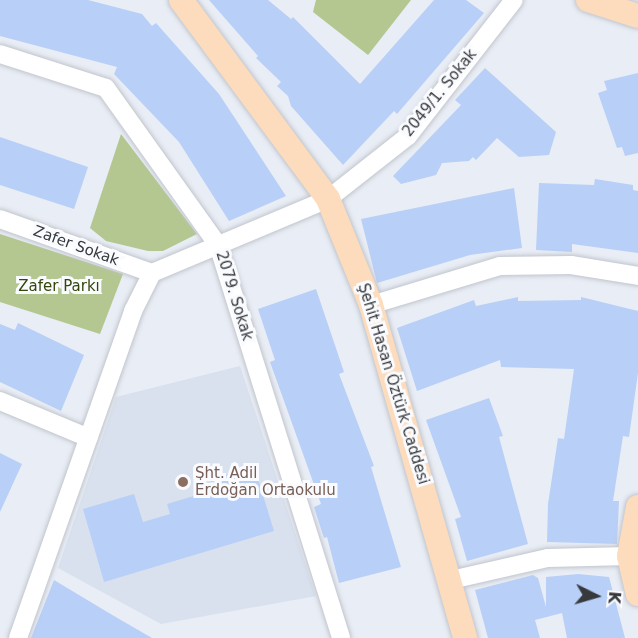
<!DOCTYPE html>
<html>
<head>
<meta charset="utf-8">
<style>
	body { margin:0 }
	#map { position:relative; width:638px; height:638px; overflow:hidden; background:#e9edf5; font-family:"DejaVu Sans",sans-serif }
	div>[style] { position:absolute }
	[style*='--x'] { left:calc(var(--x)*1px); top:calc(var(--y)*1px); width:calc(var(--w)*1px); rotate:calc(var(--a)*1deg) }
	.built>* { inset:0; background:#d9e1ee }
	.green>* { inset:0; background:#b4c790 }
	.building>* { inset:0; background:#b8cff7 }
	.roads { filter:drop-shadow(0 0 2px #c1c5cd) drop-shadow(0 0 2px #c1c5cd) }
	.street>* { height:18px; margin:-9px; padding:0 9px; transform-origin:9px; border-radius:9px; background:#fff }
	.secondary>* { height:24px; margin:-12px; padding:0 12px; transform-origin:12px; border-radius:12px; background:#fcdcbd }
	.dots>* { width:16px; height:16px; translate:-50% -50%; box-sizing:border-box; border:3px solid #f9fbfe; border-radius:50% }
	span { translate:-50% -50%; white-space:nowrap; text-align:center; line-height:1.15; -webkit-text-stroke:6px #f9fbfe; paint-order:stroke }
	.street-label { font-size:15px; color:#37393c }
	.park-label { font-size:15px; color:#36450d }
	.education-label { font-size:15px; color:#785e54 }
	.left { translate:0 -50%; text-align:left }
	.north { position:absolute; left:566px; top:566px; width:60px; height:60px; -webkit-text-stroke:4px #f9fbfe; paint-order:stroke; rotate:95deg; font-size:16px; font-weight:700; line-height:24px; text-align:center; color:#37393c }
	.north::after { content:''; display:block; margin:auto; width:21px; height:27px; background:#37393c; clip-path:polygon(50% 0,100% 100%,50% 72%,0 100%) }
</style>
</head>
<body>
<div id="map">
	<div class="built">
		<div style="clip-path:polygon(240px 366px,316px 596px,161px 624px,58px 568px,116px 397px)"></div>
	</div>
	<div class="green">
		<div style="clip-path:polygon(316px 0,411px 0,368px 55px,313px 12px)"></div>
		<div style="clip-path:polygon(121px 134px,197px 234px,163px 251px,148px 251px,106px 241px,90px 228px)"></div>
		<div style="clip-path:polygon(0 234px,123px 274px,100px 334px,0 302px)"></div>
	</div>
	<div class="building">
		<div style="clip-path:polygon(0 0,88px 0,142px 14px,152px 26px,156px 23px,219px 94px,286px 196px,229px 221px,179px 142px,114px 74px,117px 67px,0 36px)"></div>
		<div style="clip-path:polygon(209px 0,268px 0,291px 19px,293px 17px,360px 84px,434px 0,466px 0,484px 13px,397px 114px,394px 111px,343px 165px,291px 106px,288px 96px,277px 86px,281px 82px,256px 58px,258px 56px)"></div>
		<div style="clip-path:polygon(485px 68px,556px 132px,549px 155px,519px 157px,497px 138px,476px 160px,473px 157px,469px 161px,442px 163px,436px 175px,401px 184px,393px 176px,461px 105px,455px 100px)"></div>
		<div style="clip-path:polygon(638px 73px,638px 153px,625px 156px,622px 147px,617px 148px,598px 93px,607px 90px,604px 81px)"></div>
		<div style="clip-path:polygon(0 137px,88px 167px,74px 209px,0 185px)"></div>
		<div style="clip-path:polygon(595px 179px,633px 185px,633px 190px,638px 191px,638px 253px,572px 244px,572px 252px,536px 250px,539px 183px,594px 185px)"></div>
		<div style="clip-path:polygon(514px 188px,522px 248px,470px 255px,377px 283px,361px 219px)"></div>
		<div style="clip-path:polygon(316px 289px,344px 372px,339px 374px,374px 466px,371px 467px,401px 567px,339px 583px,327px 537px,324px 538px,314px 507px,321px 504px,270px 362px,275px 360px,258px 309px)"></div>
		<div style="clip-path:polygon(518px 297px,518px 301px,581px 300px,581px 297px,638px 311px,638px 373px,629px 437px,623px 436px,613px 501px,619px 501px,617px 544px,547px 542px,548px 504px,558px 438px,564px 439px,574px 369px,501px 367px,500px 360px,417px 391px,397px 328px,474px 300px,476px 306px)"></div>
		<div style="clip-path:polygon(18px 323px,84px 355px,61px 411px,0 382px,0 324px,15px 330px)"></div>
		<div style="clip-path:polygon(489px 398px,503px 436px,499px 437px,528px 544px,467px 561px,455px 519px,461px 517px,426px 420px)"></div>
		<div style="clip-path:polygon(0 453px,22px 464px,0 512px)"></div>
		<div style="clip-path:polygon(254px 466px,274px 531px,104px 582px,83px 509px,134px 494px,143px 522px,170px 514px,167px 504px,214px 490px,210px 479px)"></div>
		<div style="clip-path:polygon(578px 574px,609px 577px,625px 638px,567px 638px,562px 613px,535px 620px,540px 638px,488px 638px,475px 590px,533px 575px,538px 578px,546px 607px,546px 577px)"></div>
		<div style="clip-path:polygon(54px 580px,114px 616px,152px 638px,31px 638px)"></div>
	</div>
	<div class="roads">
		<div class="street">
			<div style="--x:0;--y:54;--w:111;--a:17.8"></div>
			<div style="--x:106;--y:88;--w:193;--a:54.5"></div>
			<div style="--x:218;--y:245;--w:412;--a:72.6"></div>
			<div style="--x:0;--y:219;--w:161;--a:19.6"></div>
			<div style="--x:371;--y:305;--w:135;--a:-16.8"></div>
			<div style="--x:500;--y:266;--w:71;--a:-0.8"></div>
			<div style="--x:571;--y:265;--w:68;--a:9.3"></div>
			<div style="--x:0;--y:401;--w:96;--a:22.6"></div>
			<div style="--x:451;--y:580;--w:99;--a:-12.8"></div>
			<div style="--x:548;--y:558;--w:81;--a:-1.4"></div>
			<div style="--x:18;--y:638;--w:347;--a:-70.6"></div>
			<div style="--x:133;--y:311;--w:42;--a:-63.4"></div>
			<div style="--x:152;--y:273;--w:191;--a:-22.8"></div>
			<div style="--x:328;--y:199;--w:102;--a:-38.2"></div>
			<div style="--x:408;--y:136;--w:172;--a:-52.1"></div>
		</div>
		<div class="secondary">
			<div style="--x:181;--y:0;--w:247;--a:53.5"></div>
			<div style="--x:328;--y:199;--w:114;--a:67.9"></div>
			<div style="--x:371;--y:305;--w:346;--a:74.2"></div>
			<div style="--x:588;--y:0;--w:52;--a:17.7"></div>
			<div style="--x:638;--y:507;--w:50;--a:100.4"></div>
			<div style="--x:629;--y:556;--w:39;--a:77"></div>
		</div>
	</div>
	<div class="dots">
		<div style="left:183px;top:482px;background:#8d6e63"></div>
	</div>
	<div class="street-label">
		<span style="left:440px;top:93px;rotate:-51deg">2049/1. Sokak</span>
		<span style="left:76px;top:246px;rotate:20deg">Zafer Sokak</span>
		<span style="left:234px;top:296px;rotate:73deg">2079. Sokak</span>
		<span style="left:393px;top:384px;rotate:73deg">Şehit Hasan Öztürk Caddesi</span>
	</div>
	<div class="park-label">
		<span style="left:59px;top:287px">Zafer Parkı</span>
	</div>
	<div class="education-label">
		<span class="left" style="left:195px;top:482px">Şht. Adil<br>Erdoğan Ortaokulu</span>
	</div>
	<div class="north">K</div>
</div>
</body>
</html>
